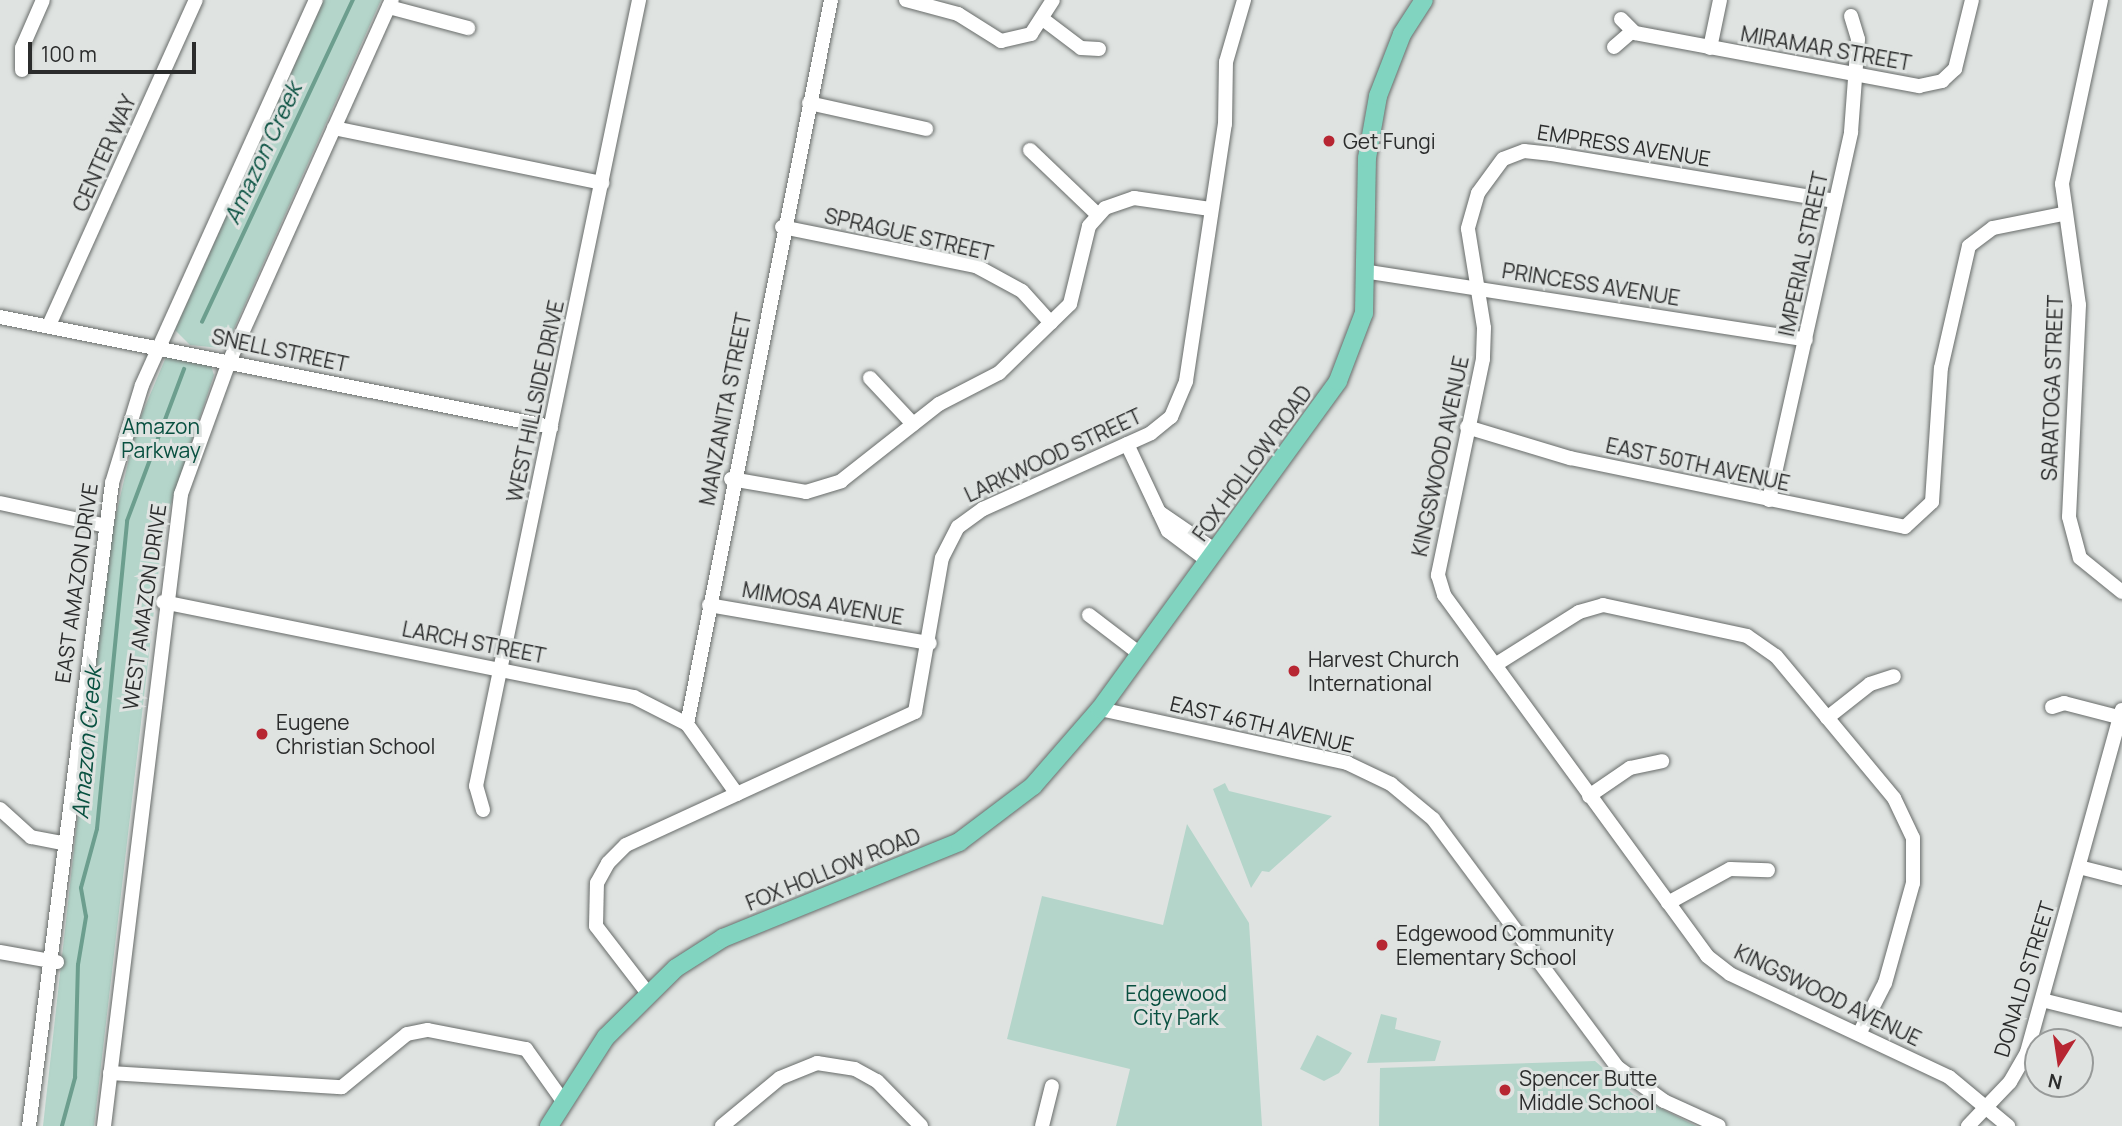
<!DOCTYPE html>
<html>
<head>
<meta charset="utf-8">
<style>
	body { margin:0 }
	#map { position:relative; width:2122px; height:1126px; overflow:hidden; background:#dfe3e1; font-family:Manrope,sans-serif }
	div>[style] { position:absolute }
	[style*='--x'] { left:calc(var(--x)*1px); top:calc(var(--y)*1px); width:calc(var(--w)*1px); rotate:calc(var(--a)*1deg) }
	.green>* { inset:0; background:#b4d5ca }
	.stream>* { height:3.5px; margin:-1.75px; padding:0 1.75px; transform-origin:1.75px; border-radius:1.75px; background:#6c9e8e }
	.roads { filter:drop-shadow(0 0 2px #686c6a) drop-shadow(0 0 2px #686c6a) }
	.minor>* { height:14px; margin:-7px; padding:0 7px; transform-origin:7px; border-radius:7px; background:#fff }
	.major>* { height:18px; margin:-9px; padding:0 9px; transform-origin:9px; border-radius:9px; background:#81d4c0 }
	.dots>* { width:19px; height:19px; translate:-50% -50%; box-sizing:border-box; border:4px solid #dfe3e1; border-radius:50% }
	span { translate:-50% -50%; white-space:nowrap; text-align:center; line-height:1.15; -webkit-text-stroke:6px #dfe3e1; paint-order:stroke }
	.street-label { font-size:21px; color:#2b2c2c }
	.poi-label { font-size:21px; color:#2b2c2c }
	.left { translate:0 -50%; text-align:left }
	.park-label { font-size:21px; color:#095040 }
	.water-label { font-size:23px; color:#085040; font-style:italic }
	.north { position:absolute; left:2024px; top:1028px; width:70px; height:70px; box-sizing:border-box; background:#dfe3e1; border:2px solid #979a99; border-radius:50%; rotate:192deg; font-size:19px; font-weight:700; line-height:28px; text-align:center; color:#2b2c2c }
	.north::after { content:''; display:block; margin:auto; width:24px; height:32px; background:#b72632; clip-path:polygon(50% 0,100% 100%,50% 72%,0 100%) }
	.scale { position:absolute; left:28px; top:42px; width:168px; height:32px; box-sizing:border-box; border:4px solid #2b2c2c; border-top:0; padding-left:9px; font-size:21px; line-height:24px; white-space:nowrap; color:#2b2c2c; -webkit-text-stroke:5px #dfe3e1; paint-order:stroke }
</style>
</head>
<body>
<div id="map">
	<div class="green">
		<div style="clip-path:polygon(324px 0,381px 0,228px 342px,220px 348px,190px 345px,175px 330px)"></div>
		<div style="clip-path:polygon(166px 357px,211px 366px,214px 375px,164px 525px,94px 1126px,43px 1126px,107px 554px,136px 428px)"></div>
		<div style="clip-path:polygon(1225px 783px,1229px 791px,1332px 816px,1269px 872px,1262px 871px,1251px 888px,1213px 789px)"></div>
		<div style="clip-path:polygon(1187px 824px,1249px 923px,1262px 1126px,1116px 1126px,1130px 1069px,1007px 1039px,1042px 896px,1163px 925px)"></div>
		<div style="clip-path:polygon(1381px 1014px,1397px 1018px,1395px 1029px,1441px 1041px,1435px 1061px,1367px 1063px)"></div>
		<div style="clip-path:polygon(1317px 1035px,1352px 1053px,1339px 1073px,1324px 1081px,1300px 1069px)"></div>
		<div style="clip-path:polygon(1595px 1061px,1634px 1095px,1696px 1126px,1379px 1126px,1380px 1068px)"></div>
	</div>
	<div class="stream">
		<div style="--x:202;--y:322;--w:356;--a:-64.9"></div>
		<div style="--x:62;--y:1126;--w:50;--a:-74.8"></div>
		<div style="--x:75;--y:1078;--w:113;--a:-88.5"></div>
		<div style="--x:78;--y:965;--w:49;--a:-80.5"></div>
		<div style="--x:86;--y:917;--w:29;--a:-100"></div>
		<div style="--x:81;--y:888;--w:61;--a:-74.8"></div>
		<div style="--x:97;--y:829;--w:309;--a:-84.4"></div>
		<div style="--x:127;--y:521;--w:162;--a:-69.4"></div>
	</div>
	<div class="roads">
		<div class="minor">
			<div style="--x:906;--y:0;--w:54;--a:15.1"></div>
			<div style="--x:958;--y:14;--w:51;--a:32.1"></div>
			<div style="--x:1001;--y:41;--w:31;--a:-13"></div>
			<div style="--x:1031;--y:34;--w:40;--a:-57.1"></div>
			<div style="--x:2101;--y:0;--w:188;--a:102"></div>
			<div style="--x:2062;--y:184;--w:122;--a:82"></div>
			<div style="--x:2079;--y:305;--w:212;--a:92.7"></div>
			<div style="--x:2069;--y:517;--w:42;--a:75"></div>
			<div style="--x:2080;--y:558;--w:54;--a:39"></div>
			<div style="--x:389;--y:7;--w:82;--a:14.9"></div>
			<div style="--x:1621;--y:19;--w:20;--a:45"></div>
			<div style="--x:1635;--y:33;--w:289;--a:10.6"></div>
			<div style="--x:1919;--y:86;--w:24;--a:-12"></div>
			<div style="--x:1942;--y:81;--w:18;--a:-43"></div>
			<div style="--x:1955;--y:69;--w:71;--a:-76.2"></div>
			<div style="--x:1044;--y:20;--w:46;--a:37.1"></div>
			<div style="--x:1081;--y:48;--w:18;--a:3"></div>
			<div style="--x:1614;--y:47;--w:23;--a:-41"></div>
			<div style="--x:1710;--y:48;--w:49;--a:-78.2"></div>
			<div style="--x:22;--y:70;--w:22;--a:-90"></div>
			<div style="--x:22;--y:48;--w:52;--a:-66.4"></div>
			<div style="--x:809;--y:103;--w:120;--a:12.5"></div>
			<div style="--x:334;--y:128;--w:274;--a:11.6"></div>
			<div style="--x:1030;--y:150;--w:93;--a:43.7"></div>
			<div style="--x:1835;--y:201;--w:287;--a:-170.6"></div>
			<div style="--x:1552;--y:154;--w:28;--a:-174"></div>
			<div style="--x:1524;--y:151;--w:22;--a:159"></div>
			<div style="--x:1503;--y:159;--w:42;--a:126.3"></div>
			<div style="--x:1478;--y:193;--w:37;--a:106"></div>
			<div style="--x:1468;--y:229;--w:100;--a:80.8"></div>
			<div style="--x:1484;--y:328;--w:31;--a:92"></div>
			<div style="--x:1483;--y:359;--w:221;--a:101.8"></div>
			<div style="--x:1438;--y:575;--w:21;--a:73"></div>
			<div style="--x:1444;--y:595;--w:447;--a:53.9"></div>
			<div style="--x:1707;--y:956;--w:29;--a:38"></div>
			<div style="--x:1730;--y:974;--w:242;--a:25.2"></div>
			<div style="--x:1949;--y:1077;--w:77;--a:39.7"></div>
			<div style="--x:782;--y:227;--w:198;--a:11.4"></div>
			<div style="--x:976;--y:266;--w:52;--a:28.5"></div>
			<div style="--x:1022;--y:291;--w:43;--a:47.8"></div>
			<div style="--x:1369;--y:272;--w:442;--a:8.8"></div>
			<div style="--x:0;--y:317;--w:562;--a:11.29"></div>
			<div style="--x:50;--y:323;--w:354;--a:-65.7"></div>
			<div style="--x:870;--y:378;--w:63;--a:46.9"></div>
			<div style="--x:1467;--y:427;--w:108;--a:16.8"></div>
			<div style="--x:1570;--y:458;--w:342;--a:11.6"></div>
			<div style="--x:1905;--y:527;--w:37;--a:-43"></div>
			<div style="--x:1932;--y:502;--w:134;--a:-86.2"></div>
			<div style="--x:1941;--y:368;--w:125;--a:-77.1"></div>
			<div style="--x:1969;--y:246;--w:30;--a:-37"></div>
			<div style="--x:1993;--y:228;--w:71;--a:-11.3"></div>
			<div style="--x:1127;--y:444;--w:96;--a:64.8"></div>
			<div style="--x:1168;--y:531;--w:50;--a:36.9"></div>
			<div style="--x:731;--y:479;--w:76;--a:9.8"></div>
			<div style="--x:806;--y:492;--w:37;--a:-17"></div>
			<div style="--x:841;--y:481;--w:125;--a:-38.2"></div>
			<div style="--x:939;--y:404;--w:68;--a:-27.3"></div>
			<div style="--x:999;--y:373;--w:99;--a:-44.2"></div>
			<div style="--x:1070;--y:304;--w:80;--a:-76.3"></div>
			<div style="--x:1089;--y:226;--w:24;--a:-48"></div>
			<div style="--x:1105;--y:208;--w:31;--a:-19"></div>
			<div style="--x:1134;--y:198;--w:77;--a:8.2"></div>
			<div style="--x:1769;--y:500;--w:377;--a:-77.4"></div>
			<div style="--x:1851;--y:132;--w:93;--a:-85.7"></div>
			<div style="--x:1858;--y:39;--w:24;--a:-107"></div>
			<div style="--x:0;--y:503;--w:104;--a:12.2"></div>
			<div style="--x:1159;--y:512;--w:69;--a:34.4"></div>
			<div style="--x:163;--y:602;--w:480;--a:11.4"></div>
			<div style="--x:634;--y:697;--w:59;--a:27"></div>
			<div style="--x:687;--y:724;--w:86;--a:54.5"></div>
			<div style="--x:709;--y:605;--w:224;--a:9.8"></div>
			<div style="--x:1089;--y:615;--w:64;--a:37.4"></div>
			<div style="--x:1495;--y:665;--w:99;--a:-32.2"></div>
			<div style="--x:1579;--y:612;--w:25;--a:-16"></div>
			<div style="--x:1603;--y:605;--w:147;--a:12.1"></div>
			<div style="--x:1747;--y:636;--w:35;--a:35"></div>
			<div style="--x:1776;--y:656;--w:185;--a:50.3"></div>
			<div style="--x:1894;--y:798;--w:44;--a:64.6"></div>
			<div style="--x:1913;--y:838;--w:45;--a:90"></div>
			<div style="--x:1913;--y:883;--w:104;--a:105.6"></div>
			<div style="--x:1885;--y:983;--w:57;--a:117"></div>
			<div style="--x:2052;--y:707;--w:13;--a:-18"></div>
			<div style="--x:2064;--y:703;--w:60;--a:14.5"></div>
			<div style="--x:1100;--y:709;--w:253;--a:12.3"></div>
			<div style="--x:1347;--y:763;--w:49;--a:25.5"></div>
			<div style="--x:1391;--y:784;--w:55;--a:39.8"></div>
			<div style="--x:1433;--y:819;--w:309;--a:53.4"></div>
			<div style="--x:1617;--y:1067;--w:58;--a:35.9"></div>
			<div style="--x:1664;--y:1101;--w:60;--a:24.4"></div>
			<div style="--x:1827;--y:718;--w:55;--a:-38.3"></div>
			<div style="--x:1870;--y:684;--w:25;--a:-18"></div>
			<div style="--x:687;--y:724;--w:738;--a:-78.75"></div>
			<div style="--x:1589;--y:796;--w:50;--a:-34.3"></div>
			<div style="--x:1630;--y:768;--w:33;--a:-12"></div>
			<div style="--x:0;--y:809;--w:42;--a:42.1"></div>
			<div style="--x:31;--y:837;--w:31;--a:11"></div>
			<div style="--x:483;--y:810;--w:25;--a:-106"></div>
			<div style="--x:476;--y:786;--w:803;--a:-78.28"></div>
			<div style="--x:2079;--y:867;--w:44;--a:14.3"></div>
			<div style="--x:1668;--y:903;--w:71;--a:-28.7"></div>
			<div style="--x:1730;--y:869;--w:38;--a:2"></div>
			<div style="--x:0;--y:952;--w:58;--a:10"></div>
			<div style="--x:646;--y:991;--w:82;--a:-127.6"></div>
			<div style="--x:596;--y:926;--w:43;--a:-88.7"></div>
			<div style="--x:597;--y:883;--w:23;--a:-61"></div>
			<div style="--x:608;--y:863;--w:25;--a:-45"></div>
			<div style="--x:626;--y:845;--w:318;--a:-24.7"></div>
			<div style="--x:915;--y:712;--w:156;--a:-80.1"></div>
			<div style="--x:942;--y:558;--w:35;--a:-63"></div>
			<div style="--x:958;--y:527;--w:31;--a:-36"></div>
			<div style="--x:983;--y:509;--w:184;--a:-24.3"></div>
			<div style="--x:1151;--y:433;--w:26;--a:-39"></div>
			<div style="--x:1171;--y:417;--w:39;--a:-67"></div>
			<div style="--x:1186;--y:381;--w:260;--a:-81.4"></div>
			<div style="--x:1225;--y:124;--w:62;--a:-89.1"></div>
			<div style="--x:1226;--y:62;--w:65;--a:-73.8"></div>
			<div style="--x:2042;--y:1000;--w:82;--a:14"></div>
			<div style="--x:110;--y:1073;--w:232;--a:3.5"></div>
			<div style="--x:342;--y:1087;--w:84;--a:-39.2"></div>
			<div style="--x:407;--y:1034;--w:21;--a:-11"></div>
			<div style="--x:428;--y:1030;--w:100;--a:11"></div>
			<div style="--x:526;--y:1049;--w:64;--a:54.6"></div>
			<div style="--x:29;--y:1126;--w:648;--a:-82.64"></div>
			<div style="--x:112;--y:483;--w:102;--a:-73"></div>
			<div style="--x:142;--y:385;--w:422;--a:-65.7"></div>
			<div style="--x:104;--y:1126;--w:637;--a:-83.05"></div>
			<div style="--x:181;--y:494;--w:140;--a:-70"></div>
			<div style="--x:229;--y:362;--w:397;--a:-65.8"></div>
			<div style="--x:722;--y:1126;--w:75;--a:-39.6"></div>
			<div style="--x:780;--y:1078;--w:40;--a:-22"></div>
			<div style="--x:817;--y:1063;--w:38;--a:9"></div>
			<div style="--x:855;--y:1069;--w:25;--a:29"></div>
			<div style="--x:877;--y:1081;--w:63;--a:45.6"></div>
			<div style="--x:1042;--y:1126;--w:41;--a:-76"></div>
			<div style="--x:1968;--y:1126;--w:61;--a:-46.3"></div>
			<div style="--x:2010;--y:1082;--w:34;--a:-60"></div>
			<div style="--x:2027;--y:1052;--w:355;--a:-74.5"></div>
		</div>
		<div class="major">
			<div style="--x:549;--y:1126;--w:106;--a:-57.4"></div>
			<div style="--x:606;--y:1037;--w:98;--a:-44.6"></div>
			<div style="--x:676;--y:968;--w:56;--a:-32.6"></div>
			<div style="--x:723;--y:938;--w:255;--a:-22.1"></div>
			<div style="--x:959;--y:842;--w:93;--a:-37.1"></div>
			<div style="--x:1033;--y:786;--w:102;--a:-49"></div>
			<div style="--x:1100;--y:709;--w:405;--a:-54"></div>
			<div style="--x:1338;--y:381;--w:73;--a:-69.1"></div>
			<div style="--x:1364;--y:313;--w:155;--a:-88.9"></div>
			<div style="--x:1367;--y:158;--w:63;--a:-79.9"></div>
			<div style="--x:1378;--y:96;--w:66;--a:-68.8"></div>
			<div style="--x:1402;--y:34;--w:40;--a:-57.1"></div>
		</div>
	</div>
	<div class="dots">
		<div style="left:1329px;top:141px;background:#b72632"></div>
		<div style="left:1294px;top:671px;background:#b72632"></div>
		<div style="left:262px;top:734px;background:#b72632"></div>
		<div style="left:1382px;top:945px;background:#b72632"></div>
		<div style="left:1505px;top:1090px;background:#b72632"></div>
	</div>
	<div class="street-label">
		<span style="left:1826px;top:48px;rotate:10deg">MIRAMAR STREET</span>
		<span style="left:1624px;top:145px;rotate:9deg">EMPRESS AVENUE</span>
		<span style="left:104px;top:153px;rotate:-66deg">CENTER WAY</span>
		<span style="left:909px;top:234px;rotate:13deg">SPRAGUE STREET</span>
		<span style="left:1803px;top:254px;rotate:-78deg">IMPERIAL STREET</span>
		<span style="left:1591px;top:284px;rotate:9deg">PRINCESS AVENUE</span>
		<span style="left:280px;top:350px;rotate:12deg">SNELL STREET</span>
		<span style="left:2052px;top:388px;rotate:-88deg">SARATOGA STREET</span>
		<span style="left:535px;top:401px;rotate:-78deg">WEST HILLSIDE DRIVE</span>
		<span style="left:725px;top:409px;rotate:-79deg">MANZANITA STREET</span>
		<span style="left:1053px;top:455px;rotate:-25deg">LARKWOOD STREET</span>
		<span style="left:1440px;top:456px;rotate:-78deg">KINGSWOOD AVENUE</span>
		<span style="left:1252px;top:463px;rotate:-54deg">FOX HOLLOW ROAD</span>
		<span style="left:1698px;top:464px;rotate:12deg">EAST 50TH AVENUE</span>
		<span style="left:76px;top:583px;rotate:-82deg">EAST AMAZON DRIVE</span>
		<span style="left:823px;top:603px;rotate:10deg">MIMOSA AVENUE</span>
		<span style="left:144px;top:607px;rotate:-82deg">WEST AMAZON DRIVE</span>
		<span style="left:474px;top:642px;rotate:11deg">LARCH STREET</span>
		<span style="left:1262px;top:724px;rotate:13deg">EAST 46TH AVENUE</span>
		<span style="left:833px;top:869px;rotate:-22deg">FOX HOLLOW ROAD</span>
		<span style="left:2024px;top:979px;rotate:-73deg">DONALD STREET</span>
		<span style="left:1828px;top:995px;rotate:26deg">KINGSWOOD AVENUE</span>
	</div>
	<div class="poi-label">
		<span class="left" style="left:1343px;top:141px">Get Fungi</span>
		<span class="left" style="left:1308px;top:671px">Harvest Church<br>International</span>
		<span class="left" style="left:276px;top:734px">Eugene<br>Christian School</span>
		<span class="left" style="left:1396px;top:945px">Edgewood Community<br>Elementary School</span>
		<span class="left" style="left:1519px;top:1090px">Spencer Butte<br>Middle School</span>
	</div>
	<div class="park-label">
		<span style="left:161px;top:438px">Amazon<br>Parkway</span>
		<span style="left:1176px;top:1005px">Edgewood<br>City Park</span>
	</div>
	<div class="water-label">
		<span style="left:262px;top:153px;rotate:-65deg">Amazon Creek</span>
		<span style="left:86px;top:743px;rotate:-85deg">Amazon Creek</span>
	</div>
	<div class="north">N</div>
	<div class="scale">100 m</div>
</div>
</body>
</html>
